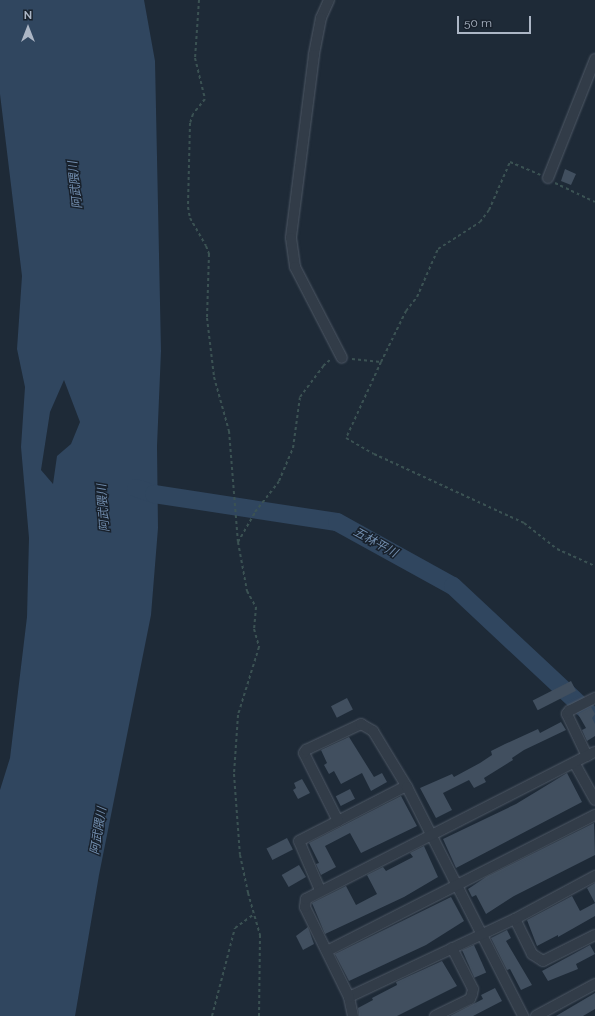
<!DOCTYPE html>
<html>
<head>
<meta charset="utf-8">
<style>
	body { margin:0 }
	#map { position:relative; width:595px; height:1016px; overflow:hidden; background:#1e2a37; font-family:Raleway,"Noto Sans JP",sans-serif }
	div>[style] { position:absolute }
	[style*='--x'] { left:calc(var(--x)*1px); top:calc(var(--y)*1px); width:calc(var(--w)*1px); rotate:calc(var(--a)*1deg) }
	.water>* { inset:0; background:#30465f }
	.river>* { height:18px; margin:-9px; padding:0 9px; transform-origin:9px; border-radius:9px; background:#30465f }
	.building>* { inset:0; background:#414f5f; transform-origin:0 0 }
	.path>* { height:2px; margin-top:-1px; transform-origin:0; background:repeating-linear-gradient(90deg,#3b5253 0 3px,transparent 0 6px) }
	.roads { filter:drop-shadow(0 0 1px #4f5966) drop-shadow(0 0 1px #4f5966) }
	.minor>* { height:10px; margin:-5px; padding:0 5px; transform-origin:5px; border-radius:5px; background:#323c48 }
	span { translate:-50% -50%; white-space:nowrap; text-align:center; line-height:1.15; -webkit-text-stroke:3px #18212c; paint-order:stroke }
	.water-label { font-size:12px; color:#728eaf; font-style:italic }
	.north { position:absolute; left:8px; top:8px; width:40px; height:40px; -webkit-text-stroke:3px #18212c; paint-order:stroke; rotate:0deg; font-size:11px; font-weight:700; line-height:16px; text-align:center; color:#acb6c5 }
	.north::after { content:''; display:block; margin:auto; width:14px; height:18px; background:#acb6c5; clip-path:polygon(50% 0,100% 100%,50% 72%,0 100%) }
	.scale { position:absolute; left:457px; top:16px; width:74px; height:18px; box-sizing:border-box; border:2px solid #acb6c5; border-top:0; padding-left:5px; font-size:12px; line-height:14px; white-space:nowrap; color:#acb6c5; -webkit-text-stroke:3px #18212c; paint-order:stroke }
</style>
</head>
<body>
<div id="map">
	<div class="water">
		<div style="clip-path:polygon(evenodd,0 0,144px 0,155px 61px,161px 351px,157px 446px,158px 528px,151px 615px,99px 875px,75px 1016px,0 1016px,0 790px,10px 758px,27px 617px,29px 538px,21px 447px,25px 387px,17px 349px,22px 276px,0 94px,0 0,64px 380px,80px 422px,71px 444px,57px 456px,53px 484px,41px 470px,50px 412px,64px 380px)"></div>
	</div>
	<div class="river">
		<div style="--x:136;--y:488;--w:19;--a:18"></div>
		<div style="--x:154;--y:494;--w:185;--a:8.7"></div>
		<div style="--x:337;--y:522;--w:132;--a:28.9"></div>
		<div style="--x:453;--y:586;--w:195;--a:43.1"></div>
	</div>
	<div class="building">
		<div style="clip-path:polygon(565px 169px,576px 174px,571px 185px,561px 181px)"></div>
		<div style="left:571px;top:681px;width:11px;height:43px;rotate:63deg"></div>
		<div style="left:347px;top:698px;width:13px;height:18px;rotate:63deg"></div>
		<div style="clip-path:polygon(591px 707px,595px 714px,592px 718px,595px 724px,595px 736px,587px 741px,582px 730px,586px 728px,578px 714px)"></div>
		<div style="clip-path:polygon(561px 722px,566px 730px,524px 750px,512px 758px,513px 760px,484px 778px,486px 782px,474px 788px,469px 780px,443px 793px,452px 810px,436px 818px,420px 788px,452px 774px,454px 777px,480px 763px,492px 755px,491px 751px,505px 744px,538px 729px,540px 733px)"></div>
		<div style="clip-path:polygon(349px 737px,374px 777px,382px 773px,387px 782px,371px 791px,362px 773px,341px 784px,334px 771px,329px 774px,324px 765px,327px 763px,321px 750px)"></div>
		<div style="clip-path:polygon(567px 773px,582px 802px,456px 868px,443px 839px,516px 804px)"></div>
		<div style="clip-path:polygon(302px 779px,310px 793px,298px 799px,293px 790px,296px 788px,294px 783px)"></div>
		<div style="left:350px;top:789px;width:11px;height:16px;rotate:63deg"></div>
		<div style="clip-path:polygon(401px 796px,417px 826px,361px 853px,350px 833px,325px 846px,336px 867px,321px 875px,316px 864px,319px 863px,309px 843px)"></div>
		<div style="clip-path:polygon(594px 823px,595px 855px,514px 896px,486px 914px,476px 895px,472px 897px,468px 889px,486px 877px)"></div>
		<div style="left:287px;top:838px;width:13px;height:23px;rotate:63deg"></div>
		<div style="clip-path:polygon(424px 846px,438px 877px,404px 897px,325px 934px,312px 903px,346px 886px,356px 905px,377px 894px,367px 875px,383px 867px,386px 871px,413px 857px,410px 853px)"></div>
		<div style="left:299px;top:865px;width:14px;height:20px;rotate:60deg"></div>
		<div style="clip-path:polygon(595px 883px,595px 916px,558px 937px,558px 935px,537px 946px,527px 920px,572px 896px,580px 911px,595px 903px,587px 888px)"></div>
		<div style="clip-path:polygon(451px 897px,464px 921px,426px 945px,349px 981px,335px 954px)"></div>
		<div style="clip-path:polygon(308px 927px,314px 944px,303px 950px,296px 936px)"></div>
		<div style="clip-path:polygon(507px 930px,511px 938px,506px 941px,532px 985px,521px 990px,510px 969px,507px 970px,491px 938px)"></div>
		<div style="left:474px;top:945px;width:30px;height:13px;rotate:66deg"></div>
		<div style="clip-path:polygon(590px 945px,595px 954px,576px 964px,578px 969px,548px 981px,542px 971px)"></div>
		<div style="clip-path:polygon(442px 961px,457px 986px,397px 1016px,359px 1016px,358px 1008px,373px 1000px,372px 998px,397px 985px,396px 982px)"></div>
		<div style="clip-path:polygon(495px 988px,502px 1001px,473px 1016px,450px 1016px,483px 999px,481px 995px)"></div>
		<div style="clip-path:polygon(595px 993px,595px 1009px,583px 1016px,556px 1016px)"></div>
	</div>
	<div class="path">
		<div style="--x:199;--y:0;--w:58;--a:93.9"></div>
		<div style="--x:195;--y:58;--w:42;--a:76.3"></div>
		<div style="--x:205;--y:99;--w:19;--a:129"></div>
		<div style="--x:193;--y:114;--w:9;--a:108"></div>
		<div style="--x:190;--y:123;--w:84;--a:91.4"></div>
		<div style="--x:188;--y:207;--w:11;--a:80"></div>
		<div style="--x:190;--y:218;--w:32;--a:60"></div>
		<div style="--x:206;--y:246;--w:9;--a:69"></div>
		<div style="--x:209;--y:254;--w:64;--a:91.8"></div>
		<div style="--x:207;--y:318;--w:59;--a:83.2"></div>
		<div style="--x:214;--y:377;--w:56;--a:74.5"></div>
		<div style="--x:229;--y:431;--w:111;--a:85.4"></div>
		<div style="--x:238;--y:542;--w:50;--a:79.6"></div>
		<div style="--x:247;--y:591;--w:18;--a:61"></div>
		<div style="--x:256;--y:607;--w:22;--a:95"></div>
		<div style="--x:254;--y:629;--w:19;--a:74"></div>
		<div style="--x:259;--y:647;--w:71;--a:107.2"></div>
		<div style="--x:238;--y:715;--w:59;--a:93.9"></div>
		<div style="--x:234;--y:774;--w:81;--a:85.8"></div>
		<div style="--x:240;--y:855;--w:39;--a:78"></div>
		<div style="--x:248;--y:893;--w:44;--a:74.1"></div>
		<div style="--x:260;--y:935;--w:81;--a:90.7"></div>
		<div style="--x:555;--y:183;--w:44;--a:25.4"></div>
		<div style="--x:352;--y:359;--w:29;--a:6"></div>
		<div style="--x:381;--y:362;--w:57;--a:-63.9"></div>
		<div style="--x:406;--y:311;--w:18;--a:-52"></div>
		<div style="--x:417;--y:297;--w:52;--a:-66.4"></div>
		<div style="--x:438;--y:249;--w:50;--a:-32.7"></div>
		<div style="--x:480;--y:222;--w:15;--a:-53"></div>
		<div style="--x:489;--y:210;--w:52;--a:-66.4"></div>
		<div style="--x:510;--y:162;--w:33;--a:23"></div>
		<div style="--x:381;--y:362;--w:84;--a:114.7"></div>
		<div style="--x:346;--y:438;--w:32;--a:30"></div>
		<div style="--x:374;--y:454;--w:165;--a:24.7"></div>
		<div style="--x:524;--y:523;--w:42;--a:38.2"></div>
		<div style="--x:557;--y:549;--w:42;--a:24.1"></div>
		<div style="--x:238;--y:542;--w:34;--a:-60"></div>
		<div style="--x:255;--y:512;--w:39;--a:-52"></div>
		<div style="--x:279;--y:481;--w:36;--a:-67"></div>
		<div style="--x:293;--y:448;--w:51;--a:-82.2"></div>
		<div style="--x:300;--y:397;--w:39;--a:-53"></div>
		<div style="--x:323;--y:366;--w:11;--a:-41"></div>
		<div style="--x:212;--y:1016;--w:91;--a:-75.4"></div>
		<div style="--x:235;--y:928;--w:24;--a:-36"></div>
	</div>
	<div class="roads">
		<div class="minor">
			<div style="--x:329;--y:0;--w:20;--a:114"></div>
			<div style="--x:321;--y:18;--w:38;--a:101"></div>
			<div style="--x:314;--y:55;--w:184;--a:97.2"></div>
			<div style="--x:291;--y:238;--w:29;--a:82"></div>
			<div style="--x:295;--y:267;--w:102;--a:62.7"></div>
			<div style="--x:548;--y:178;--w:128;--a:-68.4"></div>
			<div style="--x:587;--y:756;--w:47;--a:-115.5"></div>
			<div style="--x:567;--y:714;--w:4;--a:-56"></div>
			<div style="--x:569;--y:711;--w:29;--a:-27"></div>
			<div style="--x:575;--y:764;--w:41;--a:60.9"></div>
			<div style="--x:338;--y:821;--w:76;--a:-27.2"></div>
			<div style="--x:320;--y:890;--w:53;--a:-113.2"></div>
			<div style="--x:299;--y:841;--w:44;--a:-27.1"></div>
			<div style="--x:338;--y:821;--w:76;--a:-116.6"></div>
			<div style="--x:304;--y:753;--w:4;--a:-56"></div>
			<div style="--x:306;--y:750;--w:61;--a:-25.3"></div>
			<div style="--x:361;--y:724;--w:14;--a:30"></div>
			<div style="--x:373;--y:731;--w:66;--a:58.7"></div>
			<div style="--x:407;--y:787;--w:257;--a:63.1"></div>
			<div style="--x:515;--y:919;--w:39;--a:64"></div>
			<div style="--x:532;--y:954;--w:13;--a:32"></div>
			<div style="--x:543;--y:961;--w:58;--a:-26.6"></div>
			<div style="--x:327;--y:951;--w:301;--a:-26.9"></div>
			<div style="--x:349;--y:997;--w:183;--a:-25.2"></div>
			<div style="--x:515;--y:919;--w:91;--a:-28.3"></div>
			<div style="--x:353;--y:1016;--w:19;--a:-102"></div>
			<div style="--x:349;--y:997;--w:100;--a:-116.1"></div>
			<div style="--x:305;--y:907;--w:8;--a:-83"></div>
			<div style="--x:306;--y:899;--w:324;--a:-27"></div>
			<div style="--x:435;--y:1016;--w:39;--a:-26"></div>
			<div style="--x:470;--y:999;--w:5;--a:-68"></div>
			<div style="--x:472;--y:994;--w:5;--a:-79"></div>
			<div style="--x:473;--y:989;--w:46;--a:-117.1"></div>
			<div style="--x:536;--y:1016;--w:67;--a:-28.5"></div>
		</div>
	</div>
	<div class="water-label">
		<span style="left:76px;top:185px;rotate:-96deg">阿武隈川</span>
		<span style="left:104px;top:508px;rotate:-94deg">阿武隈川</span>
		<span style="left:375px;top:543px;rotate:29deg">五林平川</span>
		<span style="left:99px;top:831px;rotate:-81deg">阿武隈川</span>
	</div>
	<div class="north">N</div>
	<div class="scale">50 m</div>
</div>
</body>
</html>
